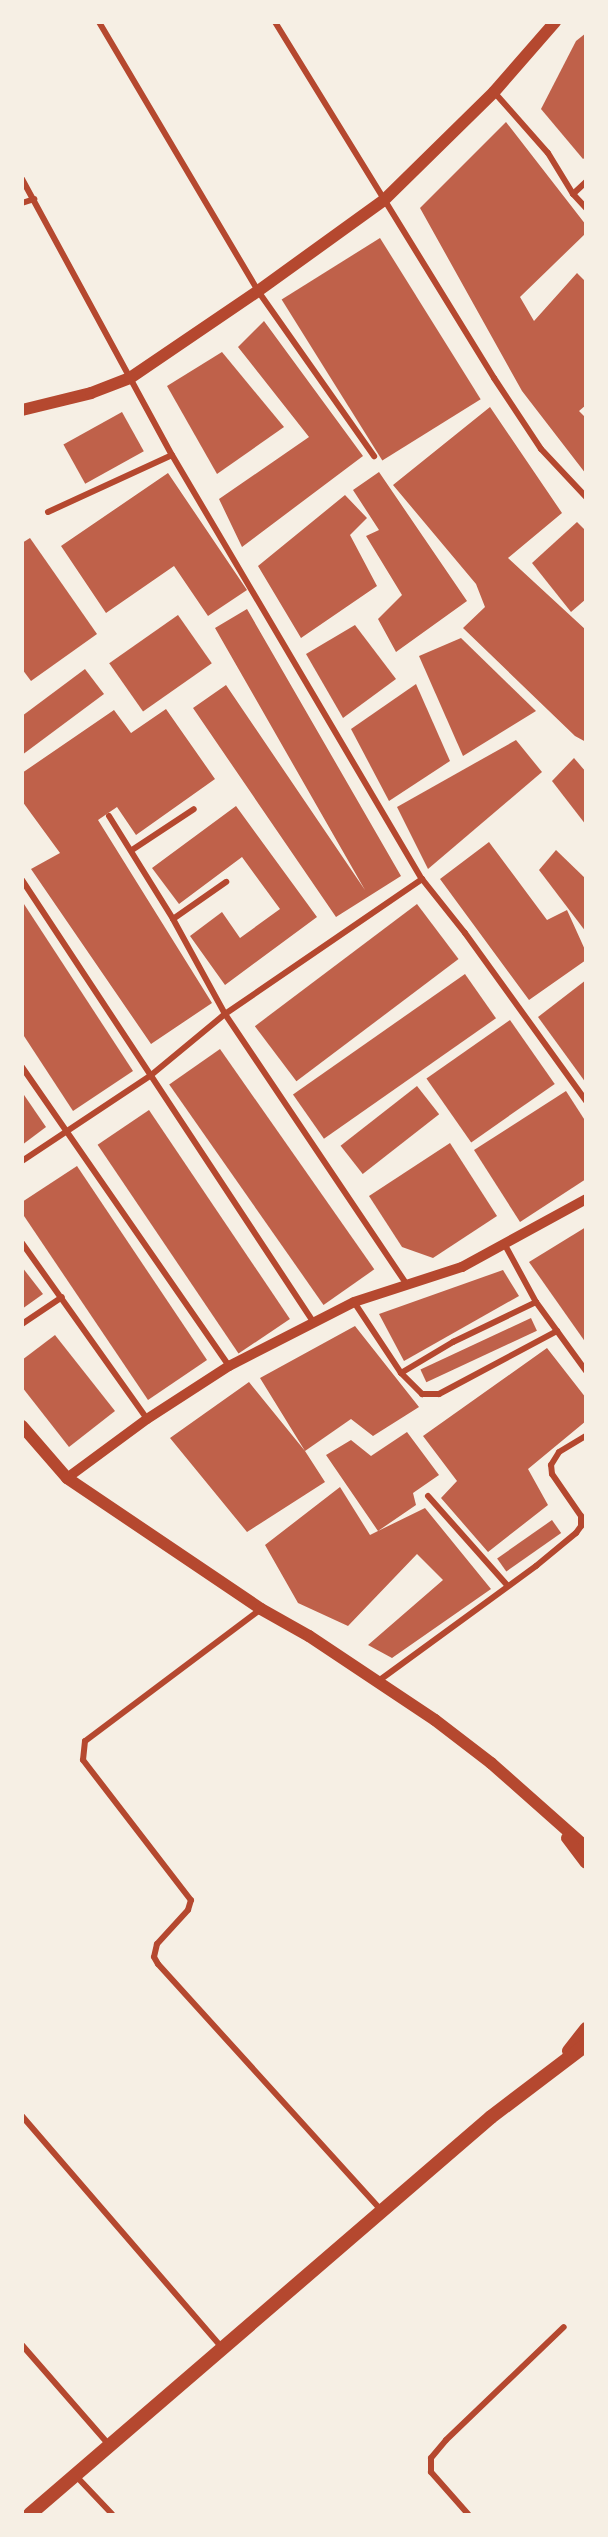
<!DOCTYPE html>
<html>
<head>
<meta charset="utf-8">
<style>
	body { margin:0 }
	#map { position:relative; width:608px; height:2537px; overflow:hidden; background:#f6efe4; font-family:"DM Sans",sans-serif }
	div>[style] { position:absolute }
	[style*='--x'] { left:calc(var(--x)*1px); top:calc(var(--y)*1px); width:calc(var(--w)*1px); rotate:calc(var(--a)*1deg) }
	.building>* { inset:0; background:#bf614a; transform-origin:0 0 }
	.minor>* { height:6px; margin:-3px; padding:0 3px; transform-origin:3px; border-radius:3px; background:#b5482f }
	.tertiary>* { height:10px; margin:-5px; padding:0 5px; transform-origin:5px; border-radius:5px; background:#b5482f }
	.secondary>* { height:12px; margin:-6px; padding:0 6px; transform-origin:6px; border-radius:6px; background:#b5482f }
	.primary>* { height:14px; margin:-7px; padding:0 7px; transform-origin:7px; border-radius:7px; background:#b5482f }
	span { translate:-50% -50%; white-space:nowrap; text-align:center; line-height:1.15; -webkit-text-stroke:6px #f6efe4; paint-order:stroke }
	.frame { position:absolute; inset:0; border:24px solid #f6efe4; pointer-events:none }
</style>
</head>
<body>
<div id="map">
	<div class="building">
		<div style="clip-path:polygon(586px 33px,586px 157px,583px 159px,541px 109px,576px 41px)"></div>
		<div style="clip-path:polygon(506px 122px,586px 225px,586px 233px,520px 297px,534px 321px,577px 273px,586px 282px,586px 405px,579px 411px,586px 418px,586px 474px,522px 391px,420px 208px)"></div>
		<div style="left:380px;top:238px;width:190px;height:116px;rotate:58deg"></div>
		<div style="clip-path:polygon(264px 321px,363px 456px,242px 547px,219px 499px,309px 437px,238px 347px)"></div>
		<div style="clip-path:polygon(222px 352px,284px 427px,217px 474px,167px 386px)"></div>
		<div style="clip-path:polygon(490px 407px,562px 513px,508px 558px,586px 630px,586px 742px,575px 736px,463px 628px,485px 607px,476px 584px,393px 485px)"></div>
		<div style="left:122px;top:412px;width:45px;height:67px;rotate:61deg"></div>
		<div style="clip-path:polygon(379px 472px,467px 601px,396px 652px,378px 619px,402px 595px,366px 536px,379px 530px,353px 490px)"></div>
		<div style="clip-path:polygon(168px 473px,247px 590px,208px 616px,174px 566px,106px 613px,61px 546px)"></div>
		<div style="clip-path:polygon(345px 495px,367px 518px,350px 535px,377px 586px,301px 638px,258px 566px)"></div>
		<div style="clip-path:polygon(577px 522px,586px 531px,586px 599px,571px 612px,532px 563px)"></div>
		<div style="clip-path:polygon(30px 538px,97px 634px,31px 681px,22px 669px,22px 543px)"></div>
		<div style="clip-path:polygon(247px 609px,401px 876px,336px 917px,193px 708px,226px 685px,365px 890px,215px 628px)"></div>
		<div style="left:178px;top:615px;width:59px;height:84px;rotate:55deg"></div>
		<div style="clip-path:polygon(355px 625px,396px 679px,343px 718px,306px 654px)"></div>
		<div style="clip-path:polygon(461px 638px,536px 711px,463px 756px,419px 656px)"></div>
		<div style="clip-path:polygon(85px 669px,104px 694px,22px 755px,22px 716px)"></div>
		<div style="clip-path:polygon(416px 684px,450px 761px,389px 801px,351px 729px)"></div>
		<div style="clip-path:polygon(166px 709px,215px 779px,136px 835px,117px 807px,98px 820px,212px 1003px,151px 1044px,31px 869px,60px 853px,22px 801px,22px 773px,114px 710px,131px 733px)"></div>
		<div style="clip-path:polygon(516px 740px,542px 772px,428px 869px,397px 807px)"></div>
		<div style="clip-path:polygon(574px 758px,586px 772px,586px 825px,552px 781px)"></div>
		<div style="clip-path:polygon(236px 806px,317px 917px,225px 985px,190px 936px,222px 912px,240px 938px,280px 909px,242px 857px,179px 904px,152px 868px)"></div>
		<div style="clip-path:polygon(489px 842px,547px 920px,567px 910px,586px 952px,586px 960px,529px 1000px,440px 879px)"></div>
		<div style="clip-path:polygon(556px 850px,586px 879px,586px 932px,539px 870px)"></div>
		<div style="clip-path:polygon(22px 901px,133px 1071px,73px 1111px,22px 1033px)"></div>
		<div style="left:417px;top:904px;width:69px;height:203px;rotate:53deg"></div>
		<div style="left:465px;top:974px;width:54px;height:210px;rotate:55deg"></div>
		<div style="clip-path:polygon(586px 980px,586px 1083px,538px 1017px)"></div>
		<div style="left:510px;top:1020px;width:78px;height:102px;rotate:55deg"></div>
		<div style="left:220px;top:1049px;width:269px;height:62px;rotate:55deg"></div>
		<div style="left:417px;top:1086px;width:36px;height:97px;rotate:52deg"></div>
		<div style="clip-path:polygon(566px 1091px,586px 1122px,586px 1179px,520px 1222px,474px 1150px)"></div>
		<div style="clip-path:polygon(22px 1092px,46px 1127px,22px 1145px)"></div>
		<div style="left:149px;top:1110px;width:252px;height:62px;rotate:56deg"></div>
		<div style="clip-path:polygon(450px 1143px,497px 1216px,433px 1258px,402px 1247px,369px 1196px)"></div>
		<div style="clip-path:polygon(77px 1166px,207px 1360px,148px 1400px,22px 1213px,22px 1202px)"></div>
		<div style="clip-path:polygon(586px 1227px,586px 1343px,529px 1262px)"></div>
		<div style="clip-path:polygon(22px 1267px,43px 1294px,22px 1309px)"></div>
		<div style="clip-path:polygon(503px 1270px,519px 1296px,404px 1361px,379px 1314px)"></div>
		<div style="left:531px;top:1318px;width:14px;height:122px;rotate:65deg"></div>
		<div style="clip-path:polygon(355px 1326px,419px 1407px,373px 1436px,351px 1419px,305px 1451px,325px 1482px,247px 1532px,170px 1438px,249px 1382px,305px 1451px,260px 1378px)"></div>
		<div style="clip-path:polygon(55px 1335px,115px 1411px,69px 1447px,22px 1387px,22px 1360px)"></div>
		<div style="clip-path:polygon(547px 1348px,586px 1398px,586px 1421px,528px 1469px,548px 1505px,488px 1552px,441px 1498px,457px 1481px,423px 1436px)"></div>
		<div style="clip-path:polygon(407px 1432px,439px 1475px,413px 1493px,416px 1505px,378px 1531px,425px 1508px,491px 1589px,392px 1658px,368px 1645px,443px 1580px,417px 1554px,348px 1626px,298px 1603px,265px 1545px,340px 1487px,370px 1535px,378px 1531px,326px 1455px,351px 1440px,371px 1456px)"></div>
		<div style="left:552px;top:1520px;width:16px;height:67px;rotate:55deg"></div>
	</div>
	<div class="minor">
		<div style="--x:99;--y:22;--w:312;--a:59.4"></div>
		<div style="--x:258;--y:291;--w:202;--a:54.9"></div>
		<div style="--x:275;--y:22;--w:418;--a:58.4"></div>
		<div style="--x:494;--y:378;--w:85;--a:56.5"></div>
		<div style="--x:541;--y:449;--w:66;--a:46.8"></div>
		<div style="--x:494;--y:92;--w:81;--a:48.5"></div>
		<div style="--x:548;--y:153;--w:48;--a:58.6"></div>
		<div style="--x:573;--y:194;--w:19;--a:47"></div>
		<div style="--x:22;--y:179;--w:314;--a:61.5"></div>
		<div style="--x:172;--y:455;--w:492;--a:59.5"></div>
		<div style="--x:422;--y:879;--w:69;--a:51.5"></div>
		<div style="--x:465;--y:933;--w:207;--a:54.2"></div>
		<div style="--x:573;--y:194;--w:18;--a:-43"></div>
		<div style="--x:22;--y:203;--w:13;--a:-18"></div>
		<div style="--x:48;--y:512;--w:136;--a:-24.7"></div>
		<div style="--x:109;--y:816;--w:121;--a:58.1"></div>
		<div style="--x:173;--y:919;--w:108;--a:61.3"></div>
		<div style="--x:225;--y:1014;--w:324;--a:56.1"></div>
		<div style="--x:132;--y:850;--w:74;--a:-33.5"></div>
		<div style="--x:22;--y:880;--w:531;--a:56.61"></div>
		<div style="--x:173;--y:919;--w:65;--a:-34.9"></div>
		<div style="--x:22;--y:1067;--w:364;--a:55.3"></div>
		<div style="--x:22;--y:1161;--w:154;--a:-33.6"></div>
		<div style="--x:150;--y:1076;--w:97;--a:-39.6"></div>
		<div style="--x:225;--y:1014;--w:239;--a:-34.4"></div>
		<div style="--x:22;--y:1243;--w:216;--a:54.6"></div>
		<div style="--x:505;--y:1245;--w:65;--a:61.5"></div>
		<div style="--x:536;--y:1302;--w:85;--a:54.1"></div>
		<div style="--x:354;--y:1302;--w:85;--a:56.5"></div>
		<div style="--x:401;--y:1373;--w:30;--a:45"></div>
		<div style="--x:422;--y:1394;--w:17;--a:0"></div>
		<div style="--x:439;--y:1394;--w:134;--a:-28.1"></div>
		<div style="--x:22;--y:1324;--w:48;--a:-34"></div>
		<div style="--x:401;--y:1373;--w:61;--a:-30.8"></div>
		<div style="--x:453;--y:1342;--w:92;--a:-25.7"></div>
		<div style="--x:428;--y:1496;--w:120;--a:48.4"></div>
		<div style="--x:261;--y:1609;--w:220;--a:143.1"></div>
		<div style="--x:85;--y:1741;--w:19;--a:96"></div>
		<div style="--x:83;--y:1760;--w:177;--a:52.4"></div>
		<div style="--x:191;--y:1900;--w:10;--a:107"></div>
		<div style="--x:188;--y:1910;--w:46;--a:132.4"></div>
		<div style="--x:157;--y:1944;--w:13;--a:103"></div>
		<div style="--x:154;--y:1957;--w:8;--a:60"></div>
		<div style="--x:158;--y:1964;--w:332;--a:47.8"></div>
		<div style="--x:377;--y:1682;--w:197;--a:-36.1"></div>
		<div style="--x:536;--y:1566;--w:52;--a:-39.5"></div>
		<div style="--x:576;--y:1533;--w:9;--a:-54"></div>
		<div style="--x:581;--y:1526;--w:10;--a:-90"></div>
		<div style="--x:581;--y:1516;--w:51;--a:-124.6"></div>
		<div style="--x:552;--y:1474;--w:9;--a:-96"></div>
		<div style="--x:551;--y:1465;--w:15;--a:-58"></div>
		<div style="--x:559;--y:1452;--w:31;--a:-31"></div>
		<div style="--x:22;--y:2116;--w:308;--a:49.2"></div>
		<div style="--x:22;--y:2345;--w:134;--a:48.9"></div>
		<div style="--x:76;--y:2476;--w:52;--a:46.5"></div>
		<div style="--x:468;--y:2514;--w:56;--a:-131.4"></div>
		<div style="--x:431;--y:2472;--w:14;--a:-90"></div>
		<div style="--x:431;--y:2458;--w:23;--a:-50"></div>
		<div style="--x:446;--y:2440;--w:163;--a:-43.8"></div>
	</div>
	<div class="tertiary">
		<div style="--x:67;--y:1478;--w:99;--a:-36.4"></div>
		<div style="--x:147;--y:1419;--w:98;--a:-32.9"></div>
		<div style="--x:229;--y:1366;--w:140;--a:-27.1"></div>
		<div style="--x:354;--y:1302;--w:114;--a:-18"></div>
		<div style="--x:462;--y:1267;--w:141;--a:-28.7"></div>
	</div>
	<div class="secondary">
		<div style="--x:22;--y:410;--w:71;--a:-13.8"></div>
		<div style="--x:91;--y:393;--w:42;--a:-21"></div>
		<div style="--x:130;--y:378;--w:155;--a:-34.2"></div>
		<div style="--x:258;--y:291;--w:154;--a:-35.8"></div>
		<div style="--x:383;--y:201;--w:156;--a:-44.5"></div>
		<div style="--x:494;--y:92;--w:93;--a:-48.9"></div>
		<div style="--x:22;--y:1426;--w:69;--a:49.1"></div>
		<div style="--x:67;--y:1478;--w:234;--a:34"></div>
		<div style="--x:261;--y:1609;--w:55;--a:29.4"></div>
		<div style="--x:309;--y:1636;--w:151;--a:33.7"></div>
		<div style="--x:435;--y:1720;--w:71;--a:37.5"></div>
		<div style="--x:491;--y:1763;--w:127;--a:41.5"></div>
		<div style="--x:567;--y:1838;--w:31;--a:53"></div>
	</div>
	<div class="primary">
		<div style="--x:569;--y:2051;--w:28;--a:-52"></div>
		<div style="--x:30;--y:2514;--w:608;--a:-40.73"></div>
		<div style="--x:491;--y:2117;--w:119;--a:-37.2"></div>
	</div>
	<div class="frame"></div>
</div>
</body>
</html>
